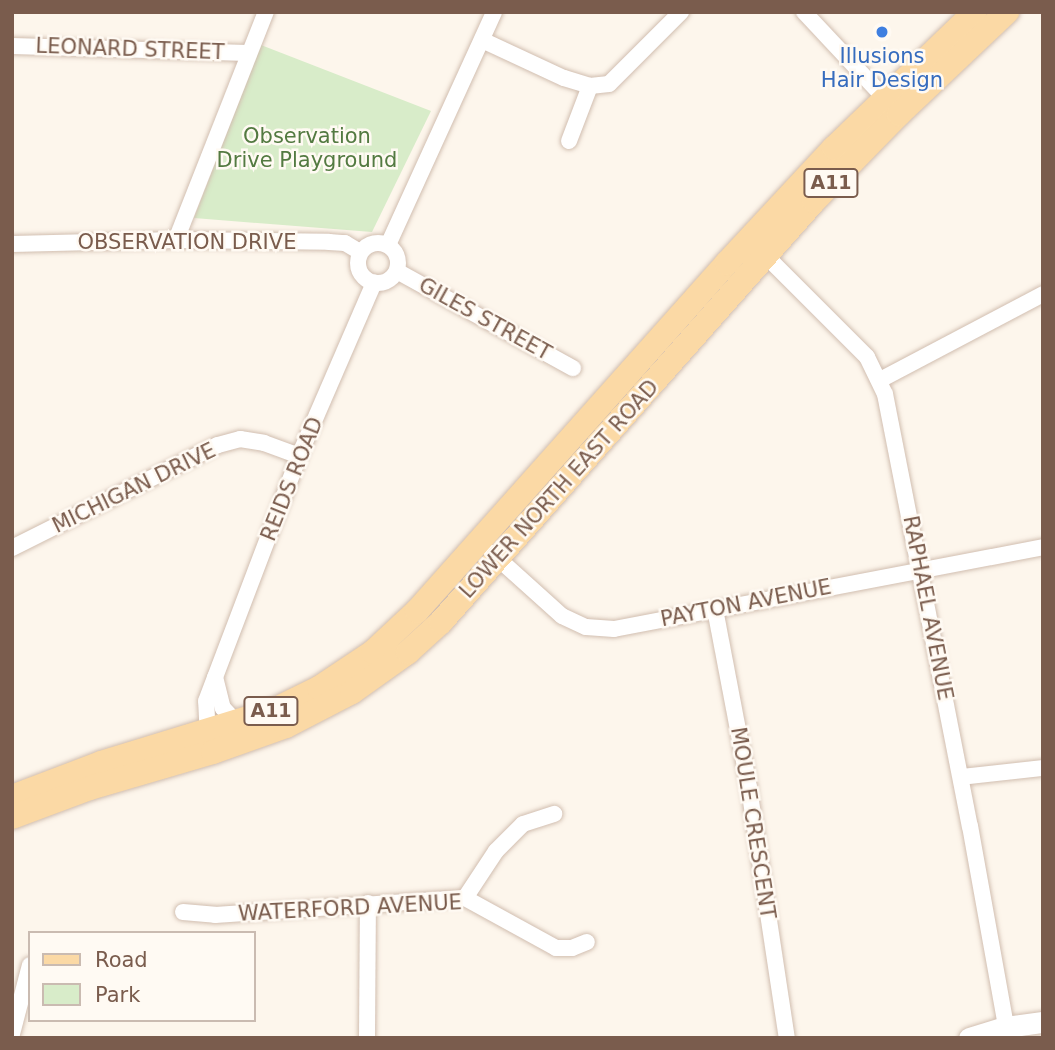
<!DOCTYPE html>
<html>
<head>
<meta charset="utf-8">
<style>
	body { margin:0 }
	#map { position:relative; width:1055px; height:1050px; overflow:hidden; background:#fdf6ec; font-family:"DejaVu Sans",sans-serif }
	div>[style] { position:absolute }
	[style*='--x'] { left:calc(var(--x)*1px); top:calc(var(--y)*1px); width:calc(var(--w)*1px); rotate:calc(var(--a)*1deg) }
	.green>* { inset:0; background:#d8ecc9 }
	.roads { filter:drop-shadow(0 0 2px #d1beb0) drop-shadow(0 0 2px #d1beb0) }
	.street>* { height:16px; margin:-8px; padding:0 8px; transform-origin:8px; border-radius:8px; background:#fff }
	.street>.ring { margin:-8px; padding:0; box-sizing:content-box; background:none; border:16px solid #fff; border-radius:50% }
	.secondary>* { height:21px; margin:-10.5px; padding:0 10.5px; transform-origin:10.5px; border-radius:10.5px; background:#fff }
	.primary>* { height:24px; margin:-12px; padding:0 12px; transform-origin:12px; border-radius:12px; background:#fbd9a5 }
	.dots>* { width:19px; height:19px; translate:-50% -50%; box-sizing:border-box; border:4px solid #fffaf3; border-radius:50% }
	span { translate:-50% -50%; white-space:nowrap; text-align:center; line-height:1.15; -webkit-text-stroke:5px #fffaf3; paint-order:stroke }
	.shield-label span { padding:2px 5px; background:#fffaf3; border:2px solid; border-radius:5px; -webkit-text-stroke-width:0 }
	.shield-label { font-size:19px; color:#7a5c4d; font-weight:700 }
	.street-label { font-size:21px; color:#7a5c4d }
	.shop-label { font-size:21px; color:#366cbe }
	.park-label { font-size:21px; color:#537a41 }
	.frame { position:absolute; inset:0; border:14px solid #7a5c4d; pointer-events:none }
	.legend { position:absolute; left:28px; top:931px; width:228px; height:91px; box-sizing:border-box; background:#fffaf3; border:2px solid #cabbb1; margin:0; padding:9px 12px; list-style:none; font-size:21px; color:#7a5c4d }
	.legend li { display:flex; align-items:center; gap:14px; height:35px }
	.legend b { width:35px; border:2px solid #cabbb1 }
</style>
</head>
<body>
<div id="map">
	<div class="green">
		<div style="clip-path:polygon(261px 45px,431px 111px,372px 232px,194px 218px)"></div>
	</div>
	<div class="roads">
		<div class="street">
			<div style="--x:804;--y:12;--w:127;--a:46.9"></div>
			<div style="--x:482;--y:40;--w:90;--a:24.9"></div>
			<div style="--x:564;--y:78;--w:27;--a:17"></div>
			<div style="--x:590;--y:86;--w:19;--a:-6"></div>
			<div style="--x:609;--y:84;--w:102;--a:-45"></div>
			<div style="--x:12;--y:46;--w:236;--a:1.7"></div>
			<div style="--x:569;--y:141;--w:59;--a:-69.1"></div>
			<div style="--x:176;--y:240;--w:245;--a:-68.5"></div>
			<div class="ring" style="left:358px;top:243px;width:24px;height:24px"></div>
			<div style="--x:12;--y:244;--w:164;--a:-1.4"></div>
			<div style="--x:176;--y:240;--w:153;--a:0.7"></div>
			<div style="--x:329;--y:242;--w:16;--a:4"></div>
			<div style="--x:345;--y:243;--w:17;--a:31"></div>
			<div style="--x:388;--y:245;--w:256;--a:-65.5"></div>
			<div style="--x:760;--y:250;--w:151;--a:45"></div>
			<div style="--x:867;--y:357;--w:41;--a:64.1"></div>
			<div style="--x:885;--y:394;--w:440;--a:78.9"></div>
			<div style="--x:970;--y:826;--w:204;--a:79.8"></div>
			<div style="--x:397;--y:271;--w:201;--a:28.9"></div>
			<div style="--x:880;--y:380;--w:184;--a:-27.8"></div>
			<div style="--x:12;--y:548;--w:230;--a:-26.6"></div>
			<div style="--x:218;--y:445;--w:23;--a:-15"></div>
			<div style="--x:240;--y:439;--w:24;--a:9"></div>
			<div style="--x:264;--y:443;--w:37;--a:20"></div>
			<div style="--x:492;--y:553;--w:94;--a:42"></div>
			<div style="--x:562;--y:616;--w:26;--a:25"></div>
			<div style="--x:586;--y:627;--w:28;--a:4"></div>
			<div style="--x:614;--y:629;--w:437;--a:-10.8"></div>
			<div style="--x:715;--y:609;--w:182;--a:79.2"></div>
			<div style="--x:749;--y:788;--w:253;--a:81.4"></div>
			<div style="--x:215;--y:677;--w:32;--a:76"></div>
			<div style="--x:223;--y:708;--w:21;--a:47"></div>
			<div style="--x:208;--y:737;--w:36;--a:-93"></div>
			<div style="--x:206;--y:701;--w:262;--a:-69.2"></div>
			<div style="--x:299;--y:456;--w:189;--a:-66.6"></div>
			<div style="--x:961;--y:777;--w:82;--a:-6.3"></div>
			<div style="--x:465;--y:898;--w:56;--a:-56.6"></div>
			<div style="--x:496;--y:851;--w:38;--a:-45"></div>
			<div style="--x:523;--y:824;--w:33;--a:-18"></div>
			<div style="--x:183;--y:912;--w:32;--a:5"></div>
			<div style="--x:215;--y:915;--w:251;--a:-3.9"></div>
			<div style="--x:465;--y:898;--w:104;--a:28.8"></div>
			<div style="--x:556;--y:948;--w:16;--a:0"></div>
			<div style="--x:572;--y:948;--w:16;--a:-22"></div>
			<div style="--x:12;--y:1034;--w:71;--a:-75.4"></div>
			<div style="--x:367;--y:1038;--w:135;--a:-89.6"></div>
		</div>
		<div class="secondary">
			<div style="--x:969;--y:1038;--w:39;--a:-17"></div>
			<div style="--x:1006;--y:1027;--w:37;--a:-8"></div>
		</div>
		<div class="primary">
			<div style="--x:12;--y:797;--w:95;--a:-20.9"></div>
			<div style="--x:101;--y:763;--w:181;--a:-17"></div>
			<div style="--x:274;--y:710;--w:50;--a:-26.1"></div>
			<div style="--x:319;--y:688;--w:65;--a:-33.7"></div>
			<div style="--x:373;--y:652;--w:60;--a:-43"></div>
			<div style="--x:417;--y:611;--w:466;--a:-48.3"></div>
			<div style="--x:727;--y:263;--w:157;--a:-47.1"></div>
			<div style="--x:834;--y:148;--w:196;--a:-44"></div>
			<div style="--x:12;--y:817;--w:83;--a:-20.4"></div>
			<div style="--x:90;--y:788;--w:128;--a:-16.3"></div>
			<div style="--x:213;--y:752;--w:77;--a:-19.6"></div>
			<div style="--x:286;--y:726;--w:74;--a:-27.3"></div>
			<div style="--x:352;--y:692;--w:69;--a:-35.5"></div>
			<div style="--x:408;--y:652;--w:45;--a:-42.3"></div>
			<div style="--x:441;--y:622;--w:562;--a:-48.46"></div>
			<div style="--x:814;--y:201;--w:122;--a:-45.7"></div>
			<div style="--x:899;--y:114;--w:149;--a:-43.4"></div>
		</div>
	</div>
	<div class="dots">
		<div style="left:882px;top:32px;background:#3f7fe0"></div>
	</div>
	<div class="shield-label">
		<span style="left:831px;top:183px">A11</span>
		<span style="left:271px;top:711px">A11</span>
	</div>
	<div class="street-label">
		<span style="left:130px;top:49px;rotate:2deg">LEONARD STREET</span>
		<span style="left:187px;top:242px">OBSERVATION DRIVE</span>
		<span style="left:485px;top:319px;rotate:29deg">GILES STREET</span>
		<span style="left:292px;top:479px;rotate:-68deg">REIDS ROAD</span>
		<span style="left:134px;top:488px;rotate:-26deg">MICHIGAN DRIVE</span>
		<span style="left:559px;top:489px;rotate:-48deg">LOWER NORTH EAST ROAD</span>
		<span style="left:746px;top:603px;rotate:-11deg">PAYTON AVENUE</span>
		<span style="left:928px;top:608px;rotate:79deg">RAPHAEL AVENUE</span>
		<span style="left:753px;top:823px;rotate:81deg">MOULE CRESCENT</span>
		<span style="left:350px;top:908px;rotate:-3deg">WATERFORD AVENUE</span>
	</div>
	<div class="shop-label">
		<span style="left:882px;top:68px">Illusions<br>Hair Design</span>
	</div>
	<div class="park-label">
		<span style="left:307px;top:148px">Observation<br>Drive Playground</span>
	</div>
	<div class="frame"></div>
	<ul class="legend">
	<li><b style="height:9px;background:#fbd9a5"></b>Road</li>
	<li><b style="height:19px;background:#d8ecc9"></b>Park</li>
	</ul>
</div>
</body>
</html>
